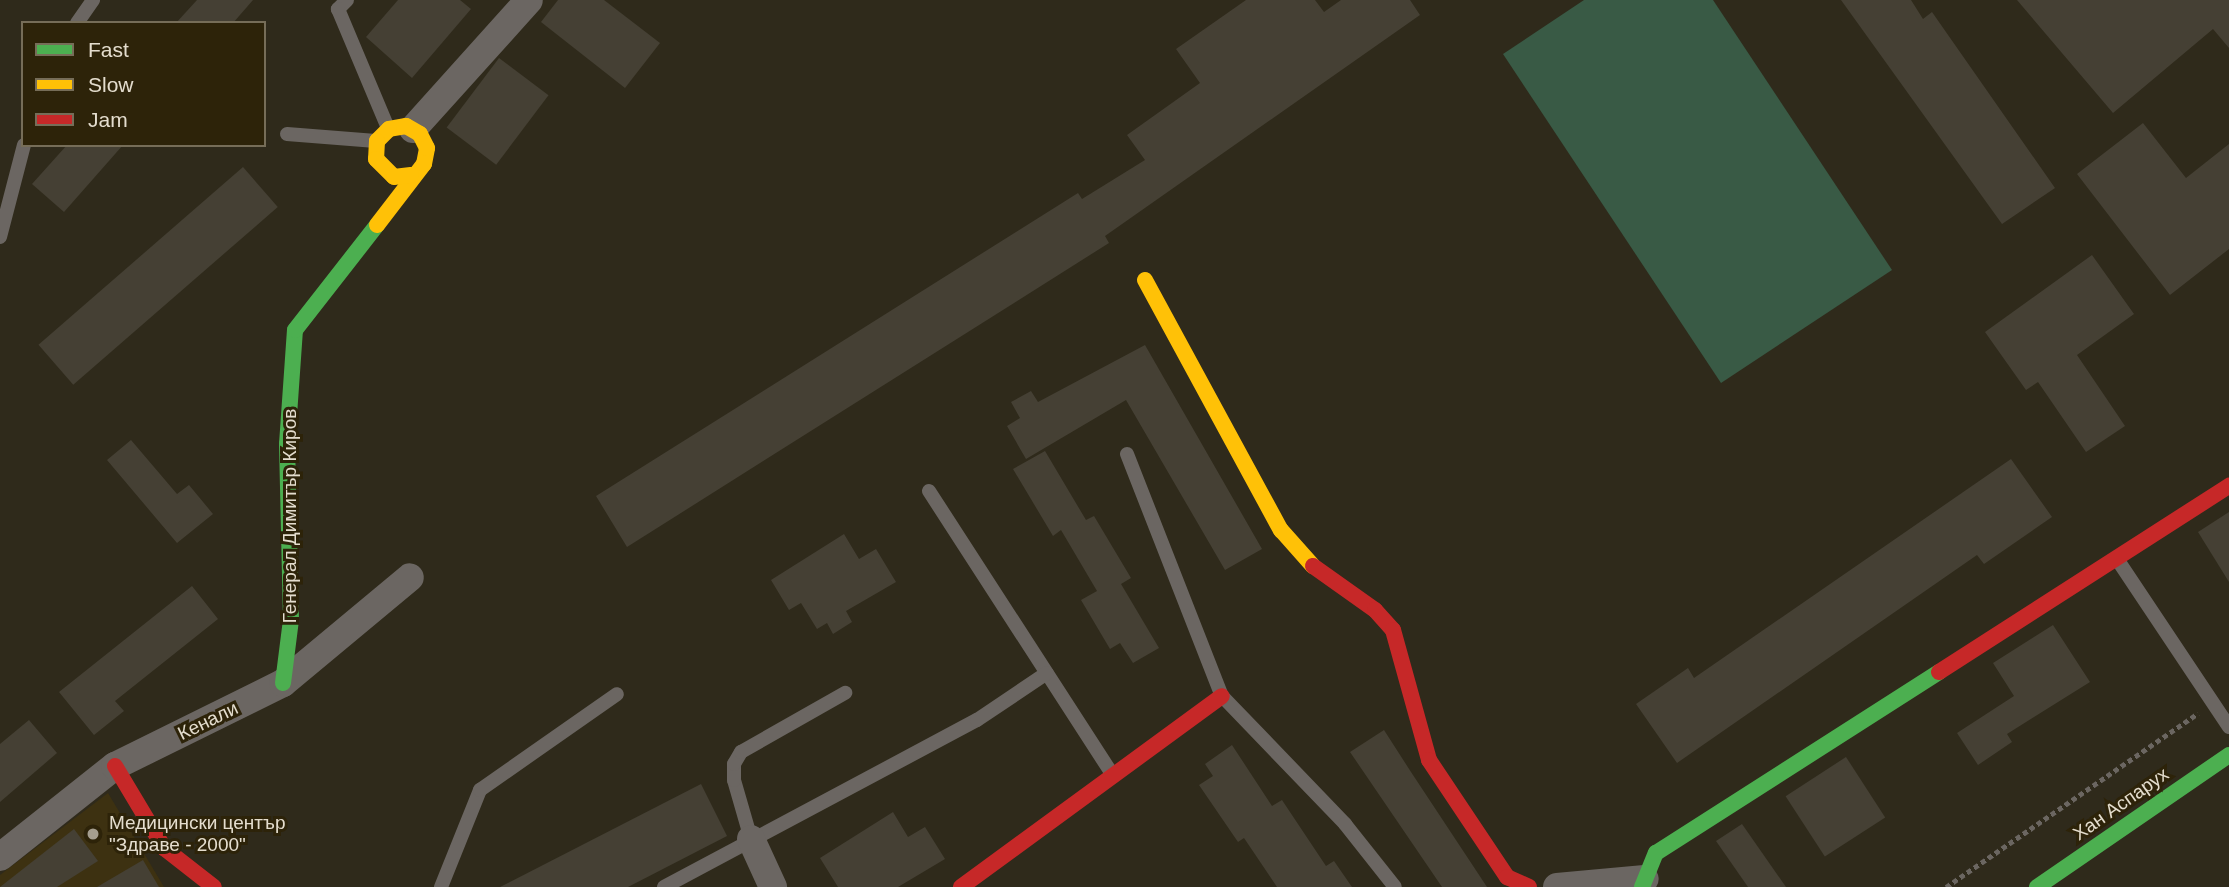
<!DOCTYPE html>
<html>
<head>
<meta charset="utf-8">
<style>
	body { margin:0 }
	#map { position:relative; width:2229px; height:887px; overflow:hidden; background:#2f2a1b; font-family:Arial,sans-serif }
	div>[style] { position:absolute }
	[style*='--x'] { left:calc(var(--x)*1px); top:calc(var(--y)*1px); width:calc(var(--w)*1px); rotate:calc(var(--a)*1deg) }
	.built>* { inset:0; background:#3d3111 }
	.green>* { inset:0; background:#395a45 }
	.building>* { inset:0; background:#454034; transform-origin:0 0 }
	.path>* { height:4.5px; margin-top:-2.25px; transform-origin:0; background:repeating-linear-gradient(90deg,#6b6661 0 5px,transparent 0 8.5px) }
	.lane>* { height:14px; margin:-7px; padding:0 7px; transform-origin:7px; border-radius:7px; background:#6b6662 }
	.street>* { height:28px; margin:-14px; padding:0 14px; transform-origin:14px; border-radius:14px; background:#6b6662 }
	.fast>* { height:16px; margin:-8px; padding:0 8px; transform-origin:8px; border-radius:8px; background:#4caf50 }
	.slow>* { height:16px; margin:-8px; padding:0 8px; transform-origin:8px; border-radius:8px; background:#ffc107 }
	.jam>* { height:16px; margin:-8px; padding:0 8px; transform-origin:8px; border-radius:8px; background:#c62828 }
	.dots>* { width:19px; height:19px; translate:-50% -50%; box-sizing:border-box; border:4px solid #2d2309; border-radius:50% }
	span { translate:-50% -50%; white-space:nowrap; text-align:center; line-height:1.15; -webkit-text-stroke:6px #2d2309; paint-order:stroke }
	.street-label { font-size:19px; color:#e4ddce }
	.poi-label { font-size:19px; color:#e4ddce }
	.left { translate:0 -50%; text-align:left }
	.legend { position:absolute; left:21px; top:21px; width:245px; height:126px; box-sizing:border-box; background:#2d2309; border:2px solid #766d58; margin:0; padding:9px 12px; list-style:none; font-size:21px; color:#e4ddce }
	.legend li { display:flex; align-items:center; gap:14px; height:35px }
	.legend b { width:35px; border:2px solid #766d58 }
</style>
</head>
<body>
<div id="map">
	<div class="built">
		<div style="clip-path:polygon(108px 793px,164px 887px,0 887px,0 875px)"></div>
	</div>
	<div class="green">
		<div style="clip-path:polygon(1584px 0,1713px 0,1892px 270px,1721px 383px,1503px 54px)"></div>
	</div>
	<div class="building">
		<div style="clip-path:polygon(197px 0,253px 0,233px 23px,176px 23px)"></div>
		<div style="clip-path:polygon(398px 0,460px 0,471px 9px,412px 78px,366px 37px)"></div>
		<div style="clip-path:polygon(558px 0,604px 0,660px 43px,625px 88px,541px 22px)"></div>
		<div style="clip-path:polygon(1246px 0,1315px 0,1324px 12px,1341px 0,1410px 0,1420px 15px,1105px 236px,1109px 243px,627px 547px,596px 496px,1078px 193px,1082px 199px,1145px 160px,1127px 135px,1200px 83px,1176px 49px)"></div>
		<div style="clip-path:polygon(1841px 0,1911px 0,1923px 19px,1932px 12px,2055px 188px,2002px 224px)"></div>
		<div style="clip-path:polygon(2017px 0,2229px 0,2229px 48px,2213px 29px,2113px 113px)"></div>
		<div style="left:499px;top:58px;width:62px;height:87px;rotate:37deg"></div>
		<div style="clip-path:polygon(2143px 123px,2186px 178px,2229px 144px,2229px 249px,2170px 295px,2077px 174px)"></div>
		<div style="clip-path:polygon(67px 145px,123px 145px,64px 212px,32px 184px)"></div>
		<div style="left:243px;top:167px;width:53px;height:271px;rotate:49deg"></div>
		<div style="clip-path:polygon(2092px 255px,2134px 314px,2077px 355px,2125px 426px,2086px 452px,2038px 382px,2026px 390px,1985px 332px)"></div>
		<div style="clip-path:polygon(1145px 345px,1262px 549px,1225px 570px,1126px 400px,1026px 459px,1007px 426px,1020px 418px,1011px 402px,1031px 391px,1038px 402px)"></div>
		<div style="clip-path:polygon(131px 440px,177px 494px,189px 485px,213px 514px,177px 543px,107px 460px)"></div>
		<div style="clip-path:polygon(1045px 451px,1086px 520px,1094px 516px,1131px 578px,1121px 584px,1159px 648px,1133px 663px,1120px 643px,1110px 649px,1081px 600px,1097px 591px,1061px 530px,1053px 536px,1013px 469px)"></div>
		<div style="clip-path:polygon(2011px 459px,2052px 517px,1984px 564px,1977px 555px,1677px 763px,1636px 704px,1688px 668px,1694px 678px)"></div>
		<div style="clip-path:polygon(2229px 512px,2229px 582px,2198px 532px)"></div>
		<div style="clip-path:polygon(844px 534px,859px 559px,876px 549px,896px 582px,846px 611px,852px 622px,833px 634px,827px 623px,817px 629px,801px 603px,789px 610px,771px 580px)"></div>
		<div style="clip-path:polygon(192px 586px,218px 619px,115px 701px,124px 711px,94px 735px,59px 692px)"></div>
		<div style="clip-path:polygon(2053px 625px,2090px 682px,2007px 734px,2012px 742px,1978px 765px,1957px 733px,2014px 696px,1993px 663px)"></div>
		<div style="clip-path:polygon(29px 720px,57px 753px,0 802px,0 744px)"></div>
		<div style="clip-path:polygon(1384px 730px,1411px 772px,1487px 887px,1442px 887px,1350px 752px)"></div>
		<div style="clip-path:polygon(1232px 745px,1272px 806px,1282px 800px,1326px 866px,1334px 861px,1352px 887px,1277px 887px,1244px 838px,1238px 842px,1199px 785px,1213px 776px,1205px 764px)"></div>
		<div style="left:1846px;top:757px;width:72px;height:72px;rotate:57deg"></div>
		<div style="clip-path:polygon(701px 784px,727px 836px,628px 887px,500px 887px)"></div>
		<div style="clip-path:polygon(893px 812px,908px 837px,925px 827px,945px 859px,898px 887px,838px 887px,820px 858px)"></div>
		<div style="clip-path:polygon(1742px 824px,1786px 887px,1748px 887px,1716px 841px)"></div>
		<div style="clip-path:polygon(74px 829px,98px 861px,57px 887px,0 887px)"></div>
		<div style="clip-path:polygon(143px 860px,159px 887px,97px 887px)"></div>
	</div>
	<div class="path">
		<div style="--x:1946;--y:887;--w:306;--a:-34.6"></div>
	</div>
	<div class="lane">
		<div style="--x:347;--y:0;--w:13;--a:135"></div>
		<div style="--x:338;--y:9;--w:129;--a:67.2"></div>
		<div style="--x:77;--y:23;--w:28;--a:-55"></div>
		<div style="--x:287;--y:134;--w:89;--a:4.5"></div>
		<div style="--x:0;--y:237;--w:95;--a:-75.4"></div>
		<div style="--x:1127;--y:454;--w:260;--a:68.6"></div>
		<div style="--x:1222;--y:696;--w:178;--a:46.1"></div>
		<div style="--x:1345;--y:824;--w:80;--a:51.6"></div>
		<div style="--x:929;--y:491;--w:338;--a:57.1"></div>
		<div style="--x:2117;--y:559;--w:202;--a:56.3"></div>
		<div style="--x:751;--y:839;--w:61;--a:-106.1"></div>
		<div style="--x:734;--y:780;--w:16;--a:-90"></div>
		<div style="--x:734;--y:764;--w:14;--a:-60"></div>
		<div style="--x:741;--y:752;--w:120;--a:-29.6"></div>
		<div style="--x:441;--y:887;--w:105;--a:-68.1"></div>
		<div style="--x:480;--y:790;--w:167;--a:-35"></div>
		<div style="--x:664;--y:887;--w:355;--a:-28.1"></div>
		<div style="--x:977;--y:720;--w:84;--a:-33.9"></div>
	</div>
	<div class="street">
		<div style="--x:413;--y:129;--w:173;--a:-48"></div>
		<div style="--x:751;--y:839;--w:53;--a:65.4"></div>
		<div style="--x:0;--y:857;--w:147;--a:-38.4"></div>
		<div style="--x:115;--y:766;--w:187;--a:-26.3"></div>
		<div style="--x:283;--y:683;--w:165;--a:-39.8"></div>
		<div style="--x:1557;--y:887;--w:88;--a:-5.2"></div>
	</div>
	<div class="fast">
		<div style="--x:283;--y:683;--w:64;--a:-82.8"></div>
		<div style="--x:291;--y:620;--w:176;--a:-91.3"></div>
		<div style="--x:287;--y:444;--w:114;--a:-86"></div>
		<div style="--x:295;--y:330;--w:133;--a:-52"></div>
		<div style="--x:1642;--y:887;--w:37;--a:-68"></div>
		<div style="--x:1656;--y:853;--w:336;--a:-32.6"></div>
		<div style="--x:2037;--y:887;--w:233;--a:-34.5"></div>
	</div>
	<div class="slow">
		<div style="--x:377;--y:225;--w:77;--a:-52.4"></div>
		<div style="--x:424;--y:164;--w:16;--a:-79"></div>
		<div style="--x:427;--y:148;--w:16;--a:-117"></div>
		<div style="--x:420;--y:134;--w:16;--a:-150"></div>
		<div style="--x:406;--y:126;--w:17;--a:170"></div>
		<div style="--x:389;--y:129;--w:17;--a:135"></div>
		<div style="--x:377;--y:141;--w:18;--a:93"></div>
		<div style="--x:376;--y:159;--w:25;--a:45"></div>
		<div style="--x:394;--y:177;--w:17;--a:-7"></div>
		<div style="--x:1145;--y:280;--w:285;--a:61.5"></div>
		<div style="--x:1281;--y:530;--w:48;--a:48.4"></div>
	</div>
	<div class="jam">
		<div style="--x:1313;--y:566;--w:76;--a:35.4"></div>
		<div style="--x:1375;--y:610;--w:27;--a:48"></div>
		<div style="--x:1393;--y:630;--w:135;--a:74.5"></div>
		<div style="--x:1429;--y:760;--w:141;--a:56.3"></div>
		<div style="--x:1507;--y:877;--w:24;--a:24"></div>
		<div style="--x:1939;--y:672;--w:345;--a:-32.7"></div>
		<div style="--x:115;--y:766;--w:96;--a:59.1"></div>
		<div style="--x:164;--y:848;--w:63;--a:38"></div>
		<div style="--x:961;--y:887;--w:323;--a:-36.2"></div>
	</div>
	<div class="dots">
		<div style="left:93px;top:834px;background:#a59e8f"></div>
	</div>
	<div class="street-label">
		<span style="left:290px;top:516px;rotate:-90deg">Генерал Димитър Киров</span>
		<span style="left:208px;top:721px;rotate:-26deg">Кенали</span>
		<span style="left:2121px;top:804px;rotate:-35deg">Хан Аспарух</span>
	</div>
	<div class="poi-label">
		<span class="left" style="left:109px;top:834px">Медицински център<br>"Здраве - 2000"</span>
	</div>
	<ul class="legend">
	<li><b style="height:9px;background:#4caf50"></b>Fast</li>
	<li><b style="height:9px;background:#ffc107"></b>Slow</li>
	<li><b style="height:9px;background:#c62828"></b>Jam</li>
	</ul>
</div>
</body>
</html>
